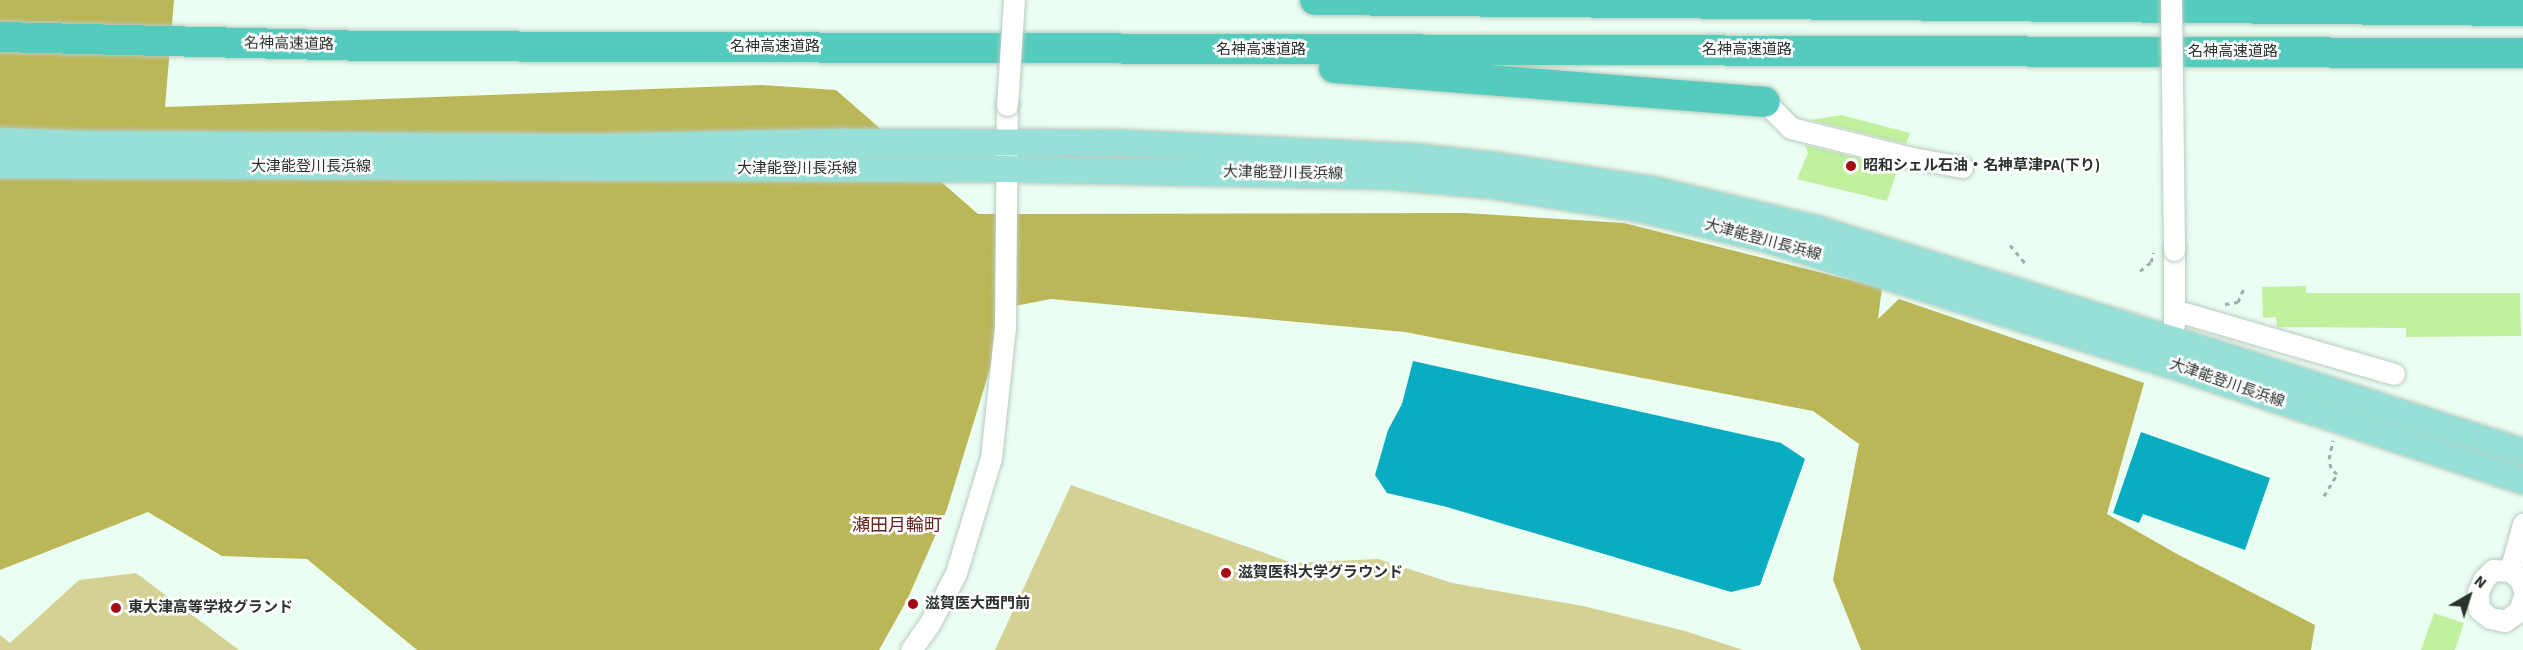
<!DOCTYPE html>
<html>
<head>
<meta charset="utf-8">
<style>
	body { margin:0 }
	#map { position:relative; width:2523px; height:650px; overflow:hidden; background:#ebfef2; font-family:"Source Sans 3","Noto Sans JP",sans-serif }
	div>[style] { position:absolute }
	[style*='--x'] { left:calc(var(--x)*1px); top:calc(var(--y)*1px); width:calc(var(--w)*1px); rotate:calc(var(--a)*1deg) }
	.green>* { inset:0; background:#d4d195 }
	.forest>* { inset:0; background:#bbb657 }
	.water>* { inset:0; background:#0aacc2 }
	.building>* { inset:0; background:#c1f09e }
	.path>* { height:3px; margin-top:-1.5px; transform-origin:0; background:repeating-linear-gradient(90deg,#9faea5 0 4.5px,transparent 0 9px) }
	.roads { filter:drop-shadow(0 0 2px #b9cbc0) drop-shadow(0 0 2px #b9cbc0) }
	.minor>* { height:21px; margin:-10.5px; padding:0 10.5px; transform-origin:10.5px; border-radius:10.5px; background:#fff }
	.major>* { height:26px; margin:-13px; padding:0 13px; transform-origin:13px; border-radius:13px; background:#98e0d7 }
	.highway>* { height:30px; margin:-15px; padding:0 15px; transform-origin:15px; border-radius:15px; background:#54cbbd }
	.bridges { filter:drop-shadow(0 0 2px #b9cbc0) drop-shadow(0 0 2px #b9cbc0) }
	.minor-bridge>* { height:21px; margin:-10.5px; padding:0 10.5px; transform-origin:10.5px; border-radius:10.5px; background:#fff }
	.dots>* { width:16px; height:16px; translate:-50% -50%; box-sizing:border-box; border:3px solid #fff; border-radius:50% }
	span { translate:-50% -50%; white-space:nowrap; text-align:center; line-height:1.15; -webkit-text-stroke:5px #fff; paint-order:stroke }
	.street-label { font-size:15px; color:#2b322e }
	.poi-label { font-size:15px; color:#2b322e; font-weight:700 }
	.left { translate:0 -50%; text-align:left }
	.quarter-label { font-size:18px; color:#69241f }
	.north { position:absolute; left:2439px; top:566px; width:60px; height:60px; -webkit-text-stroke:4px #fff; paint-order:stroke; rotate:39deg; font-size:16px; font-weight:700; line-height:24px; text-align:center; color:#2b322e }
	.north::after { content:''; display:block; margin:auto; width:21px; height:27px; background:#2b322e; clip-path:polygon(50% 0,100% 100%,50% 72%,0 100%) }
</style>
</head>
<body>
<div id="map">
	<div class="green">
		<div style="clip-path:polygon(1071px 485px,1293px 563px,1378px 559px,1452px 583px,1583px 606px,1685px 631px,1743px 650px,995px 650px)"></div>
		<div style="clip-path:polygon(136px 573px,239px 650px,0 650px,0 635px,10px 643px,79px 580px)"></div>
	</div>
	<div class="forest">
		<div style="clip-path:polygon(0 0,174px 0,165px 107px,761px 85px,836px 90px,978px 214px,1465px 213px,1624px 223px,1882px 288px,1878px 319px,1899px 299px,2144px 383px,2107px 514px,2177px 554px,2315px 625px,2311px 650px,1861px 650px,1833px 580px,1859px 444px,1813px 411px,1405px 332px,1051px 299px,1009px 307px,947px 509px,907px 600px,879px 650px,417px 650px,307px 559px,222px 556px,148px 512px,0 570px)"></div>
	</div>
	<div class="water">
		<div style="clip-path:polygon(1413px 361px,1781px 443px,1805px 459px,1760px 585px,1731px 592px,1447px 507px,1387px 493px,1375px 475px,1388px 430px,1402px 404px)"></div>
		<div style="clip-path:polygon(2141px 432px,2270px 478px,2245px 550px,2143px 514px,2139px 523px,2113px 513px)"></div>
	</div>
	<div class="building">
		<div style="clip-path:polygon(1841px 115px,1910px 133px,1906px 144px,1811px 120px)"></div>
		<div style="clip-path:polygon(1805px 145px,1898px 168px,1887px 201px,1797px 179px,1808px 153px)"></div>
		<div style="clip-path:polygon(2306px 286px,2306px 293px,2520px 293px,2521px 336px,2406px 337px,2406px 328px,2277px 327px,2276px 317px,2263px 318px,2262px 287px)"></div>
		<div style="clip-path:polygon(2434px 613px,2464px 623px,2455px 650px,2421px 650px)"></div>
	</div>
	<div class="path">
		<div style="--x:2010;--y:245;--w:26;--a:50"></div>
		<div style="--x:2140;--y:271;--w:14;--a:-39"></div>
		<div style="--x:2151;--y:262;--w:10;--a:-73"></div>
		<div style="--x:2225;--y:304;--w:13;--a:-9"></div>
		<div style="--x:2238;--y:302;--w:15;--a:-67"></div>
		<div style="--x:2324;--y:496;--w:26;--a:-59"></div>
		<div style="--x:2337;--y:474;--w:8;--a:-135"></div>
		<div style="--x:2331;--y:468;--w:9;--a:-103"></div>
		<div style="--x:2329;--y:459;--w:19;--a:-78"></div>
	</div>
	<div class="roads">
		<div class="minor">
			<div style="--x:1765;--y:102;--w:37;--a:45"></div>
			<div style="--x:1791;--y:128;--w:120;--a:14"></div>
			<div style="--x:1907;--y:157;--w:56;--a:10.3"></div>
			<div style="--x:2174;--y:310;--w:229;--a:16.2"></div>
			<div style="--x:2174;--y:325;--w:75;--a:-90"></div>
			<div style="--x:2510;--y:571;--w:49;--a:-74.5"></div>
			<div style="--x:2523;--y:588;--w:9;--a:-108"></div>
			<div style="--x:2520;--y:579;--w:13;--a:-141"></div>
			<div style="--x:2510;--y:571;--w:17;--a:-177"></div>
			<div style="--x:2493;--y:570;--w:13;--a:135"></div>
			<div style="--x:2484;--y:579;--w:14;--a:115"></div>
			<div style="--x:2478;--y:592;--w:17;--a:87"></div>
			<div style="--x:2479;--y:609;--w:14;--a:39"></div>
			<div style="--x:2490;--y:618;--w:15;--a:11"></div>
			<div style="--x:2505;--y:621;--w:17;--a:-36"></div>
			<div style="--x:2519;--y:611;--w:13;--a:-72"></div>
			<div style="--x:911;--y:650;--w:35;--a:-55"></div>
			<div style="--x:931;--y:621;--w:54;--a:-62.5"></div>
			<div style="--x:956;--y:573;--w:120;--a:-73.1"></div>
			<div style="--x:991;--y:458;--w:133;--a:-83.9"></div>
			<div style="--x:1005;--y:326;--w:221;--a:-89.5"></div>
		</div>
		<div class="major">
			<div style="--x:0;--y:141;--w:79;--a:2.2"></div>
			<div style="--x:79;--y:144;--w:517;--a:0.33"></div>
			<div style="--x:596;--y:147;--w:249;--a:-1.2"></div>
			<div style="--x:845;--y:142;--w:277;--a:0.2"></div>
			<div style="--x:1122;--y:143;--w:295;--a:2.7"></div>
			<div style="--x:1417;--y:157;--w:82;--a:6.3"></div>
			<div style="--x:1499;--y:166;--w:157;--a:8.8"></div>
			<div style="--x:1654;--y:190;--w:171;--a:13.5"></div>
			<div style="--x:1820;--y:230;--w:371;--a:17.3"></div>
			<div style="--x:2174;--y:340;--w:367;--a:17.8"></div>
			<div style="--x:0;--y:165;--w:1006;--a:0.23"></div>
			<div style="--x:1006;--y:169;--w:377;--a:1.1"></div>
			<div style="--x:1383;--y:176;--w:105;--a:4.9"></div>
			<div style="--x:1488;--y:185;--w:155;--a:8.9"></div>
			<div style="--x:1641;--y:209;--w:129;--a:13.5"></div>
			<div style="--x:1766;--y:239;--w:421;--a:17.3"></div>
			<div style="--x:2168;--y:364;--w:374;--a:18.2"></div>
		</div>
		<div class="highway">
			<div style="--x:1315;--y:0;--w:1208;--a:0.52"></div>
			<div style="--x:0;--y:37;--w:365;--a:1.4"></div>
			<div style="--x:365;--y:46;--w:2158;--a:0.19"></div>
			<div style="--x:1334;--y:68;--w:432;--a:4.5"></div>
		</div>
	</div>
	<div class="bridges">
		<div class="minor-bridge">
			<div style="--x:2171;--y:0;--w:250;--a:89.3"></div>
			<div style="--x:1007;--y:105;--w:105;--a:-86.2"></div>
		</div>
	</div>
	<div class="dots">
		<div style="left:1851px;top:166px;background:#a50d14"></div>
		<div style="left:1226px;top:573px;background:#a50d14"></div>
		<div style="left:913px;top:604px;background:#a50d14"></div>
		<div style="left:116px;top:608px;background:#a50d14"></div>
	</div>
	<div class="street-label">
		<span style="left:289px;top:44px;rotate:1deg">名神高速道路</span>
		<span style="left:775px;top:47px">名神高速道路</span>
		<span style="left:1261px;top:50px">名神高速道路</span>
		<span style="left:1747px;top:50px">名神高速道路</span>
		<span style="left:2233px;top:52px">名神高速道路</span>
		<span style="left:311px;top:167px">大津能登川長浜線</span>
		<span style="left:797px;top:169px">大津能登川長浜線</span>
		<span style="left:1283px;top:173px;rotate:1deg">大津能登川長浜線</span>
		<span style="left:1763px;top:240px;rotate:15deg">大津能登川長浜線</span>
		<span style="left:2227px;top:383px;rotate:19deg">大津能登川長浜線</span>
	</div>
	<div class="poi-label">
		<span class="left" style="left:1863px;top:166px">昭和シェル石油・名神草津PA(下り)</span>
		<span class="left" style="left:1238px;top:573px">滋賀医科大学グラウンド</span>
		<span class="left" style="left:925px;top:604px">滋賀医大西門前</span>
		<span class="left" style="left:128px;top:608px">東大津高等学校グランド</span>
	</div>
	<div class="quarter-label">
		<span style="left:897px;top:526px">瀬田月輪町</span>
	</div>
	<div class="north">N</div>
</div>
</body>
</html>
